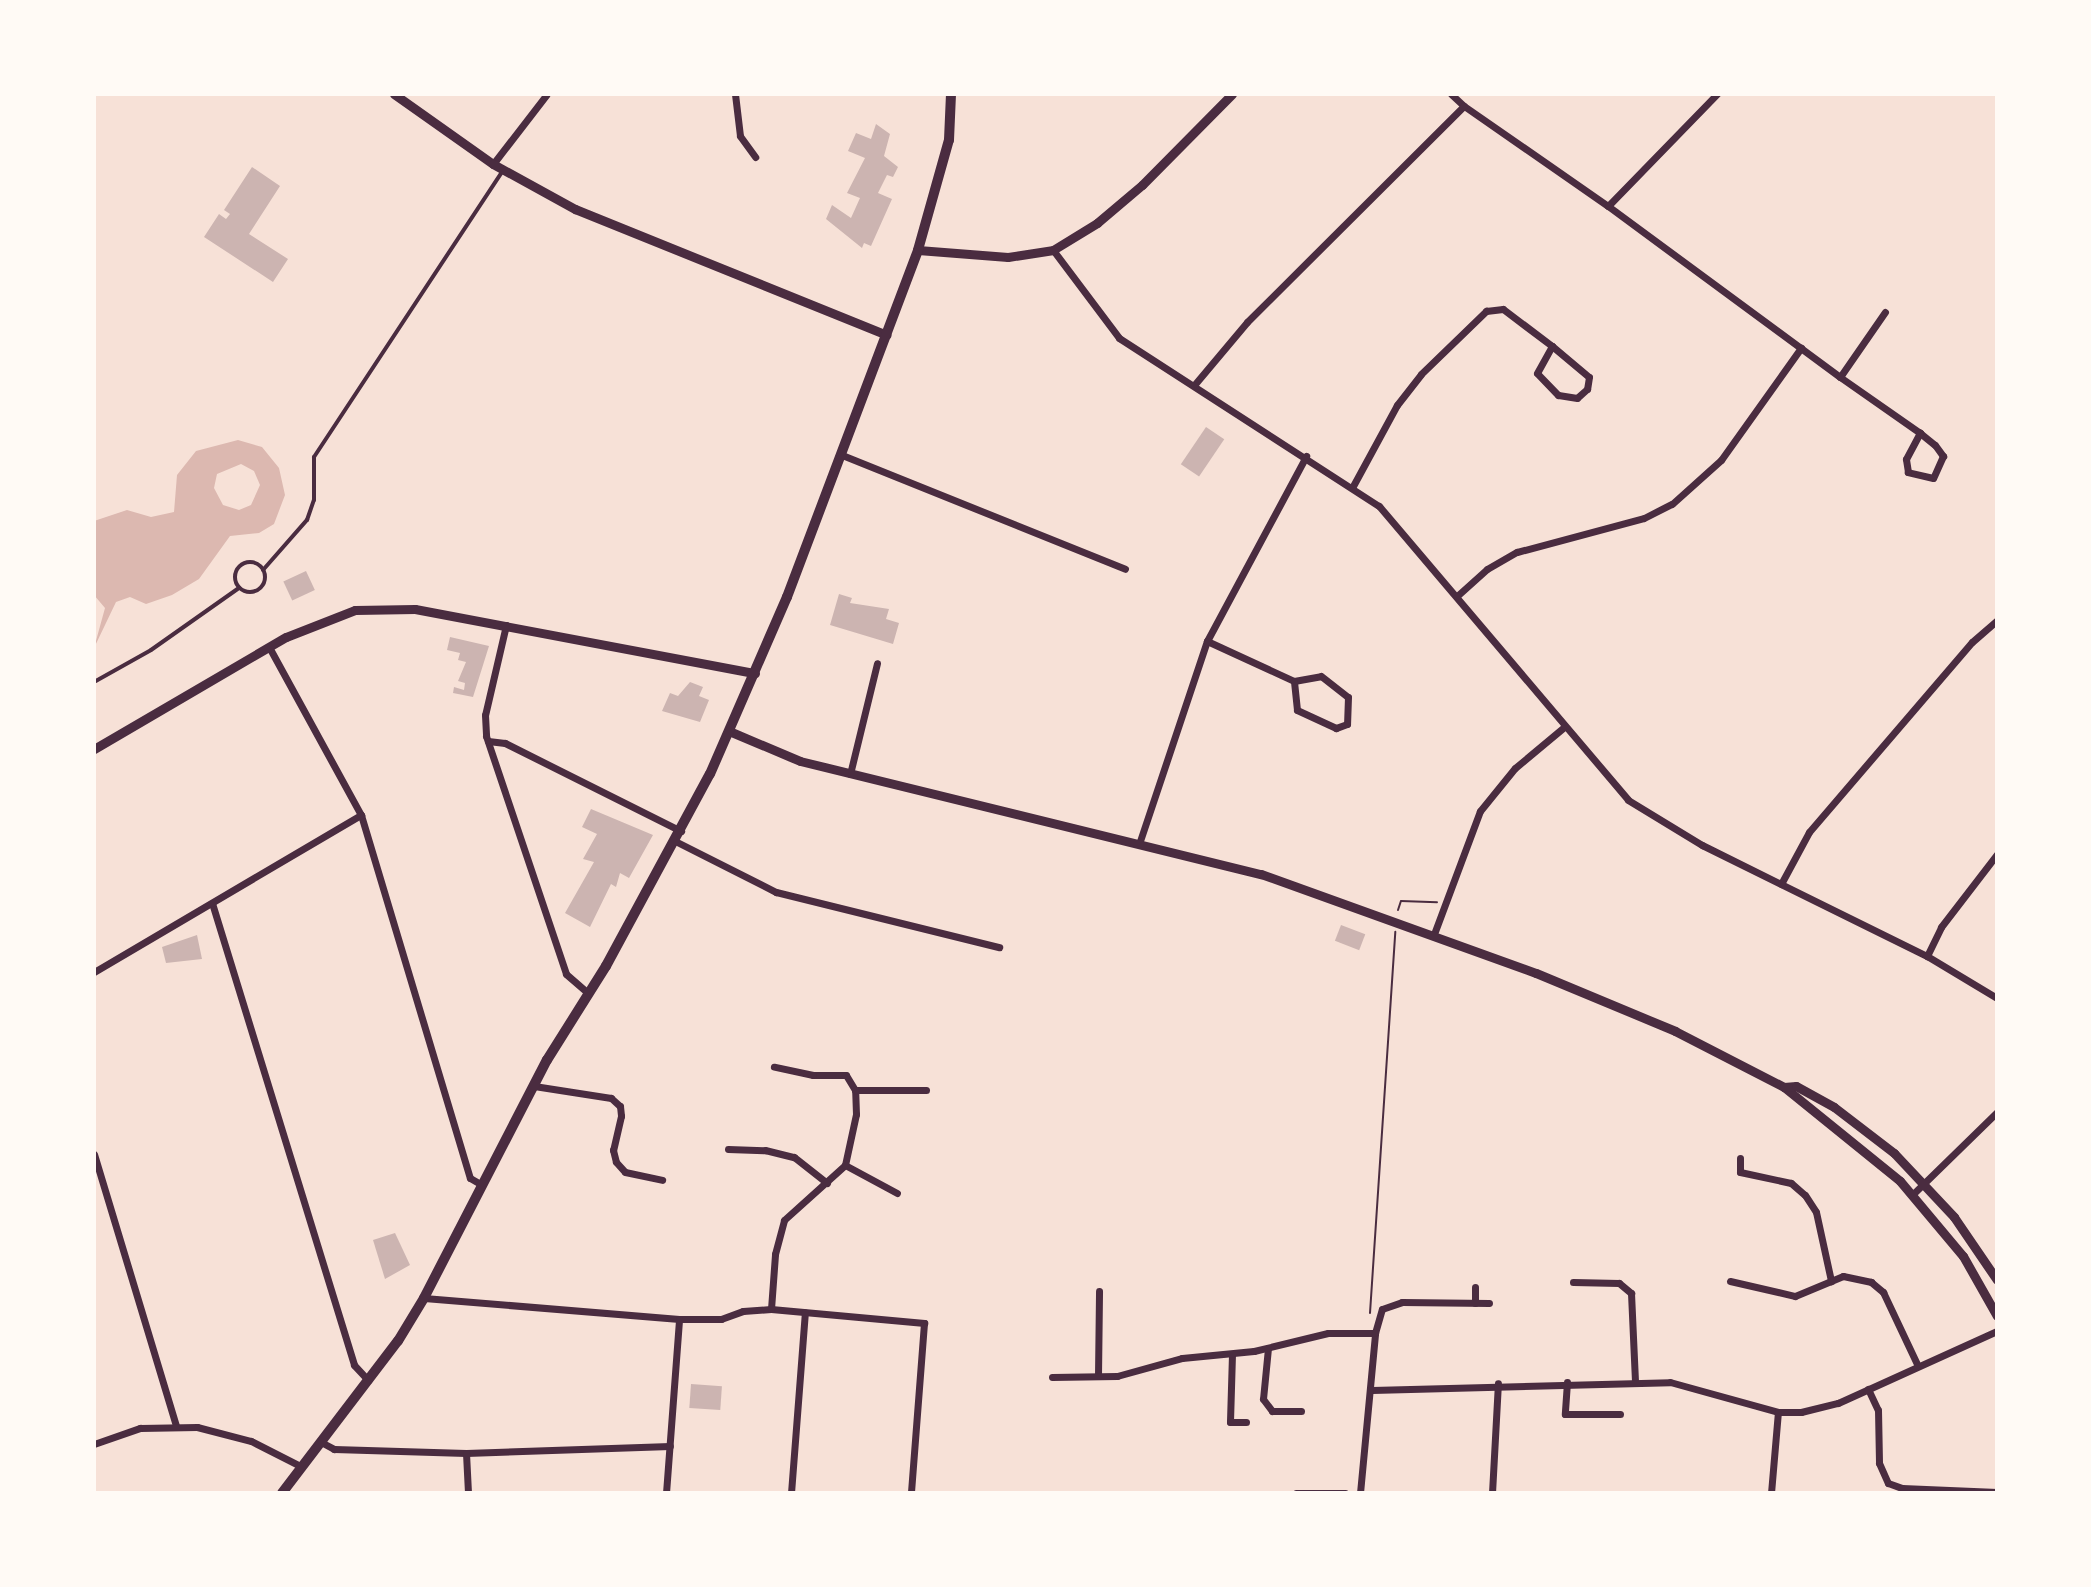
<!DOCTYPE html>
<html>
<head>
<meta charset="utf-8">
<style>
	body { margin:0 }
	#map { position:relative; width:2091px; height:1587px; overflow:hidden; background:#f7e1d7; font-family:"Exo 2",sans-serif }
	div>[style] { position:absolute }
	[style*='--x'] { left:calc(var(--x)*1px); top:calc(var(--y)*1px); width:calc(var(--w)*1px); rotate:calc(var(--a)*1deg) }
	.water>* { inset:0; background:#dcb8b0 }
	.building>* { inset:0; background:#ccb4b1; transform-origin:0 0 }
	.path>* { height:2px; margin:-1px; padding:0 1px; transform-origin:1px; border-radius:1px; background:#4a2c40 }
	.service>* { height:4px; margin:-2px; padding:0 2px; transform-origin:2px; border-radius:2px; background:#4a2c40 }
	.service>.ring { margin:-2px; padding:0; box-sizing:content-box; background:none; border:4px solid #4a2c40; border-radius:50% }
	.minor>* { height:7px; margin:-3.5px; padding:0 3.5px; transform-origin:3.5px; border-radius:3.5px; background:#4a2c40 }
	.tertiary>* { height:9px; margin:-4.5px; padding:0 4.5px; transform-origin:4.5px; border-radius:4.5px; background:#4a2c40 }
	.secondary>* { height:10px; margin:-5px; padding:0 5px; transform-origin:5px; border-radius:5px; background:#4a2c40 }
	span { translate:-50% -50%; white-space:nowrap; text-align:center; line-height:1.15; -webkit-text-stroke:6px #fffaf5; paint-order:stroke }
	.frame { position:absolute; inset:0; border:96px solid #fffaf5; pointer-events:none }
</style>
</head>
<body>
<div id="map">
	<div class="water">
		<div style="clip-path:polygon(evenodd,238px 440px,262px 447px,279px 468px,285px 495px,274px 524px,259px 533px,230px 536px,199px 579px,172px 595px,146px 604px,130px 597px,116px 602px,94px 648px,105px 608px,94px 595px,94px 521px,127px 510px,151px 517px,174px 512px,177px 475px,196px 451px,238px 440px,241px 464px,254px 471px,260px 485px,251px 505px,239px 510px,223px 505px,214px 488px,217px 474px,241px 464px)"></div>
	</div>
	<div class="building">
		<div style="clip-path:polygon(876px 124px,890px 134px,884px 156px,898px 167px,893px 177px,887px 175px,878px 193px,892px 199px,871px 246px,864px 243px,862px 248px,826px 219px,832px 205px,851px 218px,860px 198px,847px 193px,865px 158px,848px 151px,856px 133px,871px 139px)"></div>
		<div style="clip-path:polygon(252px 167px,280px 186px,249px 234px,288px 259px,273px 282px,204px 237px,219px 214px,226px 219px,230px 214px,224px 210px)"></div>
		<div style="left:1206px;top:427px;width:22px;height:45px;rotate:34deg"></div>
		<div style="left:306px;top:571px;width:21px;height:25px;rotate:65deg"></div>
		<div style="clip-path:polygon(839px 594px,852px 598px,850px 603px,889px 609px,886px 619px,899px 623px,893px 644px,830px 625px)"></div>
		<div style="clip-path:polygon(450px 637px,489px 646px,473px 697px,453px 693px,454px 687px,464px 690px,465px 683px,458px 681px,466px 662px,458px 660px,460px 653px,447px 650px)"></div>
		<div style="clip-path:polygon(690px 682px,703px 687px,699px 696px,709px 700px,700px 722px,662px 711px,670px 693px,678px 696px)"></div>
		<div style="clip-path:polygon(591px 809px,653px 835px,629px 878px,620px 873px,616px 887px,611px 884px,590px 927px,565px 913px,594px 862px,583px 859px,597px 834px,582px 827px)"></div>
		<div style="left:1341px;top:925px;width:26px;height:17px;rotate:21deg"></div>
		<div style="clip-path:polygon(197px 935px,202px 959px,166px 963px,162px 947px)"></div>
		<div style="clip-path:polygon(395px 1233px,410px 1265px,385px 1279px,373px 1240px)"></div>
		<div style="left:691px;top:1384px;width:31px;height:24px;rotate:4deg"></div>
	</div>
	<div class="path">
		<div style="--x:1398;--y:910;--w:9;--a:-72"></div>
		<div style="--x:1401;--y:901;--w:36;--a:2"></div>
		<div style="--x:1370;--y:1313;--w:382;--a:-86.2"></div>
	</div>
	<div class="service">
		<div class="ring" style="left:235px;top:562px;width:26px;height:26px"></div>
		<div style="--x:263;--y:570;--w:67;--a:-48.7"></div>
		<div style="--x:307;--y:520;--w:21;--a:-71"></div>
		<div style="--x:314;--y:500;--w:43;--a:-90"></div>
		<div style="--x:314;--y:457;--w:341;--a:-56.6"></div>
		<div style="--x:94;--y:682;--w:65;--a:-29.3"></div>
		<div style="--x:151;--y:650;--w:108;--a:-35.2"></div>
	</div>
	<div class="minor">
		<div style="--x:735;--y:94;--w:42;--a:83.2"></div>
		<div style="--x:740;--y:136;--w:26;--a:54"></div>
		<div style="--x:1451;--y:94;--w:18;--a:43"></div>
		<div style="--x:1464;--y:106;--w:175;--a:34.8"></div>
		<div style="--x:1608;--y:206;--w:288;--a:36.4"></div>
		<div style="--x:1840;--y:377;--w:98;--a:35"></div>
		<div style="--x:1920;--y:433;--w:19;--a:39"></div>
		<div style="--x:1935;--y:445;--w:14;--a:54"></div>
		<div style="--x:1943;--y:456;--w:24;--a:114"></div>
		<div style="--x:1933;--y:478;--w:26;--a:-167"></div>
		<div style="--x:1908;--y:472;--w:13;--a:-99"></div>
		<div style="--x:1906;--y:459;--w:30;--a:-62"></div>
		<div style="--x:493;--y:164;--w:88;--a:-52.4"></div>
		<div style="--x:1608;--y:206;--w:156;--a:-45.8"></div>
		<div style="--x:1053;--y:250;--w:110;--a:53.1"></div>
		<div style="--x:1119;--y:338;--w:310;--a:32.9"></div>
		<div style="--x:1379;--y:506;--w:385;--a:49.7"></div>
		<div style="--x:1628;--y:800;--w:87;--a:31.3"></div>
		<div style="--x:1702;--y:845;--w:251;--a:26.3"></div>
		<div style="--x:1927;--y:956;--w:82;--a:31"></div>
		<div style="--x:1552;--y:346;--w:48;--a:40"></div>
		<div style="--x:1589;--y:377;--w:12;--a:99"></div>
		<div style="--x:1587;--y:389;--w:13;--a:138"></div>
		<div style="--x:1577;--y:398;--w:19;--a:-171"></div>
		<div style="--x:1558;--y:395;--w:30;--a:-134"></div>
		<div style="--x:1537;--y:373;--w:31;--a:-61"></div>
		<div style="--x:1840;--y:377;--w:79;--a:-55.3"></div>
		<div style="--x:1195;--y:384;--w:81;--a:-50"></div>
		<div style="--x:1247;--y:322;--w:306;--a:-44.9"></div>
		<div style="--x:842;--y:455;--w:305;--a:21.9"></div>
		<div style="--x:1353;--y:486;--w:92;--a:-61.5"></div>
		<div style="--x:1397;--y:405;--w:39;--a:-52"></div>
		<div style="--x:1421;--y:374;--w:91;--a:-44.1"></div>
		<div style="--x:1486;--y:311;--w:17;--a:-7"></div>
		<div style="--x:1503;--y:309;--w:61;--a:37.1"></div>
		<div style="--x:1457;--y:596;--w:40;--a:-42"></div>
		<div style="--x:1487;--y:569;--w:34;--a:-30"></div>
		<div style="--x:1517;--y:552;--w:131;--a:-15"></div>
		<div style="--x:1644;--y:518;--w:31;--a:-27"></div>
		<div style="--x:1672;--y:504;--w:66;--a:-41.9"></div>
		<div style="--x:1721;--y:460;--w:138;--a:-54.5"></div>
		<div style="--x:506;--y:625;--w:92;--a:103.1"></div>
		<div style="--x:485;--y:715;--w:21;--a:87"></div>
		<div style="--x:486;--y:736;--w:251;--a:71.4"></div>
		<div style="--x:566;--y:974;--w:30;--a:41"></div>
		<div style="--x:1207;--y:641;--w:96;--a:24.7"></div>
		<div style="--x:1294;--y:681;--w:27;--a:-10"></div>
		<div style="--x:1321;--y:676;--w:34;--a:38"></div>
		<div style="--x:1348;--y:697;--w:27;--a:92"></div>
		<div style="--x:1347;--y:724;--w:12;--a:160"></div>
		<div style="--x:1336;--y:728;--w:43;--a:-155.2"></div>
		<div style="--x:1297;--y:710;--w:29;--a:-96"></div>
		<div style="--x:269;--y:647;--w:192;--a:61.3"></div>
		<div style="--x:361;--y:815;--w:379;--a:73.3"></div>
		<div style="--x:470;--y:1178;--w:14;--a:30"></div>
		<div style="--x:488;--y:741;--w:17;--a:7"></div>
		<div style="--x:505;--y:743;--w:197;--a:26.6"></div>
		<div style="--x:850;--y:774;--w:114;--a:-76.3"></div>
		<div style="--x:1140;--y:841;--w:211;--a:-71.5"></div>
		<div style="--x:1207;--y:641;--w:210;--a:-61.8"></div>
		<div style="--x:677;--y:842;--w:111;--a:26.8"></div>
		<div style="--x:776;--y:892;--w:230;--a:13.9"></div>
		<div style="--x:1781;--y:884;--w:59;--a:-61.7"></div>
		<div style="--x:1809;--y:832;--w:250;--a:-49.4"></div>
		<div style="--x:1972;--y:642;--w:33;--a:-41"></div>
		<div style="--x:212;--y:903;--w:483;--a:72.9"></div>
		<div style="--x:354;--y:1365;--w:21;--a:47"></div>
		<div style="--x:1434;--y:934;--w:131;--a:-69.5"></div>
		<div style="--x:1480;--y:811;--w:55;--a:-50.9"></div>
		<div style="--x:1515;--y:768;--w:62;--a:-39.8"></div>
		<div style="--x:1927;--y:956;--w:32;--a:-64"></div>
		<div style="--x:1941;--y:927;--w:92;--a:-52.5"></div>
		<div style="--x:94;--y:972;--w:310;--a:-30.5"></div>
		<div style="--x:534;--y:1086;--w:78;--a:8.9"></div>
		<div style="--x:611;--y:1098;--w:12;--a:42"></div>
		<div style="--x:620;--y:1106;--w:10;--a:84"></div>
		<div style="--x:621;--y:1116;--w:35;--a:103"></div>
		<div style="--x:613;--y:1150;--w:12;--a:76"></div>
		<div style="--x:616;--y:1162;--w:13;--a:48"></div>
		<div style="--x:625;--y:1172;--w:38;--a:12"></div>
		<div style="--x:855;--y:1090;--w:71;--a:0"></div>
		<div style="--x:728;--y:1149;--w:37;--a:2"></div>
		<div style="--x:765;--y:1150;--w:30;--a:14"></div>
		<div style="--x:794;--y:1157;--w:42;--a:38.2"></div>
		<div style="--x:94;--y:1154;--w:283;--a:73.2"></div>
		<div style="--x:1740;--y:1158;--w:14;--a:90"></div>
		<div style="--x:1740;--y:1172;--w:52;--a:12.2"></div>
		<div style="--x:1791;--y:1183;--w:18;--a:41"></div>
		<div style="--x:1805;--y:1195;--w:20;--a:57"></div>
		<div style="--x:1816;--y:1212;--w:71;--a:77.7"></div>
		<div style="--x:845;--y:1165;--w:59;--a:28.3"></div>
		<div style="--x:1913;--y:1194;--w:117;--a:-44.3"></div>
		<div style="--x:1730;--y:1281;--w:67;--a:13"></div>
		<div style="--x:1795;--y:1296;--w:52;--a:-22.6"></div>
		<div style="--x:1843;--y:1276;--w:29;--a:12"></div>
		<div style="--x:1871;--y:1282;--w:16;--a:40"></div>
		<div style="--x:1883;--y:1292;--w:82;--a:64.7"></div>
		<div style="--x:1573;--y:1282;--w:46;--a:1.2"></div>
		<div style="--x:1619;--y:1283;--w:16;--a:40"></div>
		<div style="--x:1631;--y:1293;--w:89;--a:87.4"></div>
		<div style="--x:1475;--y:1287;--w:16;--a:90"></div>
		<div style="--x:424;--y:1298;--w:256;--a:4.7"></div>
		<div style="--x:679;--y:1319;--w:42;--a:0"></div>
		<div style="--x:721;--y:1319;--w:23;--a:-20"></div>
		<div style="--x:743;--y:1311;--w:28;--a:-4"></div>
		<div style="--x:771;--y:1309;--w:154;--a:5.2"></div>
		<div style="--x:924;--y:1323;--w:170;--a:94.4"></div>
		<div style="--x:771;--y:1309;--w:55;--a:-85.8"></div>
		<div style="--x:775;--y:1254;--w:35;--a:-75"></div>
		<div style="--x:784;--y:1220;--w:82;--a:-42"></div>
		<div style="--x:845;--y:1165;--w:52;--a:-77.8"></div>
		<div style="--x:856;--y:1114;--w:24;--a:-92"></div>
		<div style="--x:855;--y:1090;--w:17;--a:-121"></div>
		<div style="--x:846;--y:1075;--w:33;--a:180"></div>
		<div style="--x:813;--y:1075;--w:40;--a:-168"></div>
		<div style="--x:1268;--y:1348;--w:51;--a:95.6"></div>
		<div style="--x:1263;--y:1399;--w:15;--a:53"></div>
		<div style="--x:1272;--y:1411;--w:29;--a:0"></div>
		<div style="--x:1232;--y:1354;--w:68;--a:91.7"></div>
		<div style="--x:1230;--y:1422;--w:16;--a:0"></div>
		<div style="--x:1098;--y:1376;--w:85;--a:-89.3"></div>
		<div style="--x:1052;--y:1377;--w:65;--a:-0.9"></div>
		<div style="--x:1117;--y:1376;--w:67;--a:-15.5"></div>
		<div style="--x:1182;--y:1358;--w:72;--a:-5.6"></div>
		<div style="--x:1254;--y:1351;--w:76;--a:-13.7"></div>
		<div style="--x:1328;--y:1333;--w:47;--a:0"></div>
		<div style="--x:1567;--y:1382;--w:32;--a:94"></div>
		<div style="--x:1565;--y:1414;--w:55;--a:0"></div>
		<div style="--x:1868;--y:1389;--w:23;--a:65"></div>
		<div style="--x:1878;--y:1410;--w:53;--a:88.9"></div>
		<div style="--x:1879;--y:1463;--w:22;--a:66"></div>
		<div style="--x:1888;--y:1483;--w:15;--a:20"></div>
		<div style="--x:1902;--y:1488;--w:95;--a:2.4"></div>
		<div style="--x:1372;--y:1390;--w:298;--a:-1.5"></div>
		<div style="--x:1670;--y:1382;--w:112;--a:15.5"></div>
		<div style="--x:1778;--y:1412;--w:23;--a:0"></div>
		<div style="--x:1801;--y:1412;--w:38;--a:-14"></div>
		<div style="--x:1838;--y:1403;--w:175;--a:-24.4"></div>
		<div style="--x:321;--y:1442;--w:15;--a:28"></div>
		<div style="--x:334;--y:1449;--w:132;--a:1.7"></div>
		<div style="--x:466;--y:1453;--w:204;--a:-2"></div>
		<div style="--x:94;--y:1444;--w:49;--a:-19.2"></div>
		<div style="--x:140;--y:1428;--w:57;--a:-1"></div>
		<div style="--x:197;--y:1427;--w:56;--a:14.5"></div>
		<div style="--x:251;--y:1441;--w:55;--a:27"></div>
		<div style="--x:466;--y:1453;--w:40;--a:87.1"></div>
		<div style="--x:666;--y:1493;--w:174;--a:-85.7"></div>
		<div style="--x:791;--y:1493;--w:181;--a:-85.6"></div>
		<div style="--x:1296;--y:1493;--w:49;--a:0"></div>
		<div style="--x:1360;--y:1493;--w:161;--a:-84.6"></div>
		<div style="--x:1375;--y:1333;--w:25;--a:-74"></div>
		<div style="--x:1382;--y:1309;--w:21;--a:-19"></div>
		<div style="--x:1402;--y:1302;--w:87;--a:0.7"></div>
		<div style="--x:1492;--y:1493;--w:110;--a:-86.9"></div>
		<div style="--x:1771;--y:1493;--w:81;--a:-85.1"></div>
	</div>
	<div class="tertiary">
		<div style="--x:394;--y:94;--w:121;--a:35.3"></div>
		<div style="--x:493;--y:164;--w:94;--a:28.8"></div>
		<div style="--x:575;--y:209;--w:336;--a:22"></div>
		<div style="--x:918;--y:250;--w:90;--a:4.4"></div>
		<div style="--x:1008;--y:257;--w:46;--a:-8.8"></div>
		<div style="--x:1053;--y:250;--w:52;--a:-31.5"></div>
		<div style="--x:1097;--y:223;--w:59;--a:-40.2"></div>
		<div style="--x:1142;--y:185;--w:128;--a:-45.3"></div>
		<div style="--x:729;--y:731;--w:77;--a:22.9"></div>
		<div style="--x:800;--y:761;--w:475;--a:13.8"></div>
		<div style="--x:1261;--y:874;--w:292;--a:19.8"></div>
		<div style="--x:1536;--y:973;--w:151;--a:22.6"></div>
		<div style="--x:1675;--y:1031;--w:123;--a:27.2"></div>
		<div style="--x:1784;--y:1087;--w:149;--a:39"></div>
		<div style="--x:1900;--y:1181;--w:98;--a:50"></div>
		<div style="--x:1963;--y:1256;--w:69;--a:60.5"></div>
		<div style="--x:94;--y:749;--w:222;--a:-30.3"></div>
		<div style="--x:286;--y:637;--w:74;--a:-21.4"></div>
		<div style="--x:355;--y:610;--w:60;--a:-1"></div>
		<div style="--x:415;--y:609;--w:346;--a:10.7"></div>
		<div style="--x:1784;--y:1087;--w:12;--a:-5"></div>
		<div style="--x:1796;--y:1086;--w:43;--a:28.9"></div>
		<div style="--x:1834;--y:1107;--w:76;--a:37.5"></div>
		<div style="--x:1894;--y:1153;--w:88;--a:46.8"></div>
		<div style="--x:1954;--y:1217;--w:76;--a:55.7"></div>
	</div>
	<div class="secondary">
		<div style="--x:282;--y:1493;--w:191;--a:-52.7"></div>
		<div style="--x:398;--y:1341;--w:50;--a:-58.8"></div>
		<div style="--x:424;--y:1298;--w:268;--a:-62.7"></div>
		<div style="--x:547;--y:1060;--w:111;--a:-57.9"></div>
		<div style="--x:606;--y:966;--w:218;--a:-61.6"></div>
		<div style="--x:710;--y:774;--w:193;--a:-66.5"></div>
		<div style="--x:787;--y:597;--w:371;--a:-69.3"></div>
		<div style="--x:918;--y:250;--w:114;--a:-74.3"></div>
		<div style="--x:949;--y:140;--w:46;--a:-87.5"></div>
	</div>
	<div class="frame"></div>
</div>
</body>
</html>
